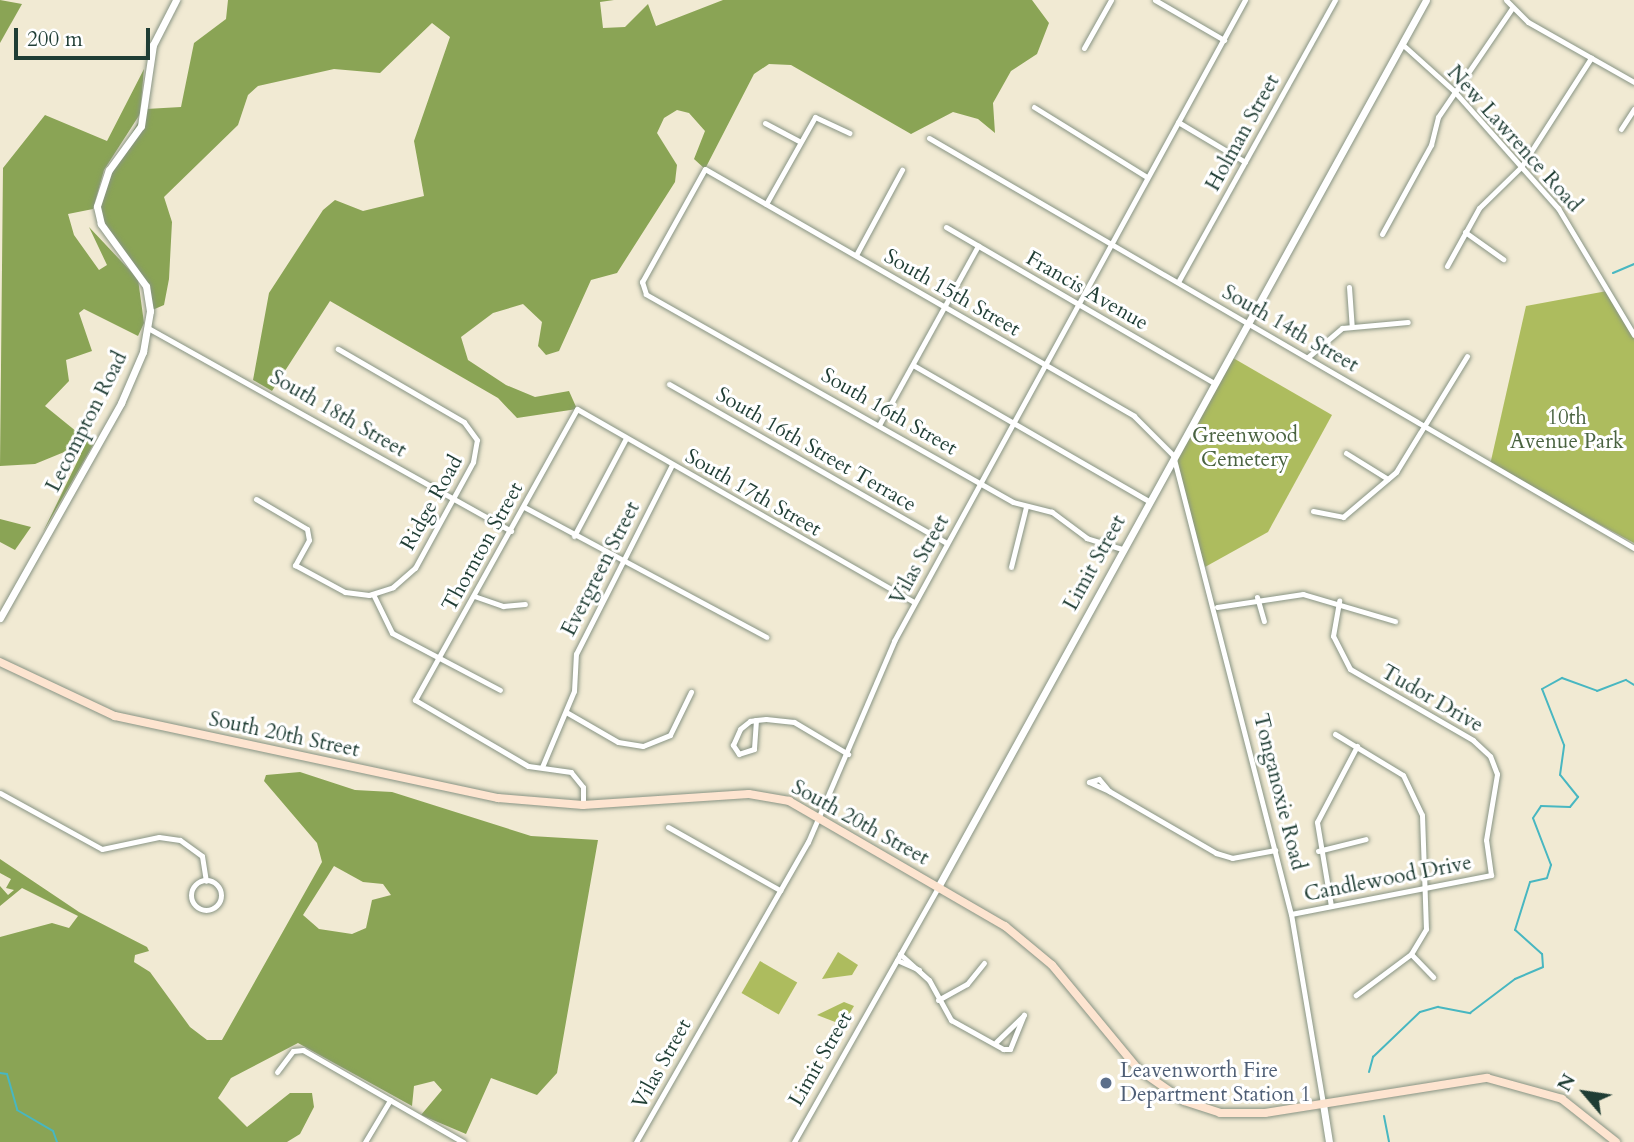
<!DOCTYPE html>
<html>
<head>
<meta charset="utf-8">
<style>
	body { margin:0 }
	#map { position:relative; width:1634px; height:1142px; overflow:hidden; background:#f1ead3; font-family:Cardo,serif }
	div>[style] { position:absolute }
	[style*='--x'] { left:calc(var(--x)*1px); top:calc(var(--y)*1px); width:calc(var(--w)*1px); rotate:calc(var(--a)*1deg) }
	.green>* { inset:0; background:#adbc5e; transform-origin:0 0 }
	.forest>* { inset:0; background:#8aa455 }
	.stream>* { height:2px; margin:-1px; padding:0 1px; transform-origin:1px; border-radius:1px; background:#48b7c1 }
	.roads { filter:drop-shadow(0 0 2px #889484) drop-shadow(0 0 2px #889484) }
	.minor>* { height:5px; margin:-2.5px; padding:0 2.5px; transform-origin:2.5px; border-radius:2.5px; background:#fff }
	.minor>.ring { margin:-2.5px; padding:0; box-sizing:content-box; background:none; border:5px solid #fff; border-radius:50% }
	.tertiary>* { height:7px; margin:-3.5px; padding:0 3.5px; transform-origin:3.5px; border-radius:3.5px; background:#fff }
	.secondary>* { height:8px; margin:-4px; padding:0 4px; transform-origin:4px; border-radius:4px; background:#fde4d0 }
	.dots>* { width:19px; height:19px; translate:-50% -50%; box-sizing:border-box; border:4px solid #fff; border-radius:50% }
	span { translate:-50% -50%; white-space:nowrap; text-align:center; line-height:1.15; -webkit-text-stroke:6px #fff; paint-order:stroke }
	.street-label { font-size:21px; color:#1f3d34 }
	.park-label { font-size:21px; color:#4a6341 }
	.service-label { font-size:21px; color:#4e5e75 }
	.left { translate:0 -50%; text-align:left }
	.north { position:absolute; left:1550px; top:1058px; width:70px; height:70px; -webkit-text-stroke:5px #fff; paint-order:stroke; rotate:299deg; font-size:19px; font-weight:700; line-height:28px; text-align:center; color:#1f3d34 }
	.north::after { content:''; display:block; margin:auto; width:24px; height:32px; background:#1f3d34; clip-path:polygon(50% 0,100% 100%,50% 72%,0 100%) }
	.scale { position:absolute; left:14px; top:28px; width:136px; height:32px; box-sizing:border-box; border:4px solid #1f3d34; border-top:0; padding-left:9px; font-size:21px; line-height:24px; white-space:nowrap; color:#1f3d34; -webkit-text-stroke:5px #fff; paint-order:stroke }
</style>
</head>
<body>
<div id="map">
	<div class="green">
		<div style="clip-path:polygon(1607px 291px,1634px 335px,1634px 543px,1490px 465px,1526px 306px)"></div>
		<div style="clip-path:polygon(1228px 355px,1332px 415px,1268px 532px,1205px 567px,1173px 455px)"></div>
		<div style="clip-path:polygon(838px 952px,858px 965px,852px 975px,822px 979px)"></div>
		<div style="left:760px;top:961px;width:43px;height:37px;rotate:30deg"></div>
		<div style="clip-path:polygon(844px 1002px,854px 1006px,843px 1025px,817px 1015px)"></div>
	</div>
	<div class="forest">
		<div style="clip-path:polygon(0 0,22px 4px,0 43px)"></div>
		<div style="clip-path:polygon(228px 0,614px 0,600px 2px,603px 28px,625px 27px,648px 4px,656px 26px,723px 0,1032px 0,1049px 23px,1037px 54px,1011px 71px,993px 103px,995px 133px,978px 119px,953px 112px,911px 134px,791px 65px,769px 64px,754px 74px,705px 169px,694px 159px,705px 131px,689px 113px,677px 110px,664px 118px,657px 133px,677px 165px,675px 182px,617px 273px,591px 280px,559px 351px,546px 355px,538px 346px,542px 322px,523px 304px,493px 313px,461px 337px,468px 360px,506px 385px,535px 397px,569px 391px,577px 409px,517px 418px,498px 398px,330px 301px,272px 391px,253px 380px,269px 293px,323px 210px,335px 200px,363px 211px,424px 196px,414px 141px,450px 37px,432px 23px,380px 73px,334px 69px,258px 86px,248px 95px,238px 125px,164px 197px,172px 222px,169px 279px,164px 305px,150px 311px,146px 286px,99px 215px,102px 184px,146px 109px,181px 107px,194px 43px,226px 19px)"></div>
		<div style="clip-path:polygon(144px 69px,140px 114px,104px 170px,93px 209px,68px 214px,74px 235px,99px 270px,107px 265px,89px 227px,138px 279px,144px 323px,138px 336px,84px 309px,79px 313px,92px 351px,66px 360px,69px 381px,45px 406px,93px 445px,43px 532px,81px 454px,74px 448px,35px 464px,0 466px,3px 168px,45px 115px,107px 141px)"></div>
		<div style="clip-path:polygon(0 519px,31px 527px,15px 550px,0 542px)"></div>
		<div style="clip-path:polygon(evenodd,300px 772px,355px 790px,392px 792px,531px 836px,598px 840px,557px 1073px,537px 1095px,491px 1078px,466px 1134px,421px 1115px,442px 1090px,434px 1081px,414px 1086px,412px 1106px,298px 1043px,231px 1078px,218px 1098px,247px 1127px,290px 1093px,312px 1093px,314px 1107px,300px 1134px,287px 1142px,0 1142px,0 937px,52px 923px,69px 928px,78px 916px,22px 888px,0 906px,0 886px,8px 895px,14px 890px,6px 888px,11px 879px,0 873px,0 859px,79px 912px,147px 947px,149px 951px,135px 955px,134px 962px,150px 972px,190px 1027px,207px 1040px,222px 1040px,322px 862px,317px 843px,264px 781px,266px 775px,300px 772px,334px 866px,363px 882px,383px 884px,391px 895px,372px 900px,366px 928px,352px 934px,319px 929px,303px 915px,334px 866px)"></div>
	</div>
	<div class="stream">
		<div style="--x:1613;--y:273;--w:23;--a:-23"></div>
		<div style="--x:1369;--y:1072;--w:16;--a:-75"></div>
		<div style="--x:1373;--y:1057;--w:65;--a:-43.8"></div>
		<div style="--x:1420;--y:1012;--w:19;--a:-16"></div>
		<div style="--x:1438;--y:1007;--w:33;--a:11"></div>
		<div style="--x:1470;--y:1013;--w:56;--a:-37.1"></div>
		<div style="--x:1515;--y:979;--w:30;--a:-23"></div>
		<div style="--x:1543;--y:967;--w:13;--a:-94"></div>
		<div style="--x:1542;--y:954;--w:36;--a:-138"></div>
		<div style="--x:1515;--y:930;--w:50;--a:-72.6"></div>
		<div style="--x:1530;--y:882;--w:17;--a:-13"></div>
		<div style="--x:1547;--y:878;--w:14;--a:-73"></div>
		<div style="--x:1551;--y:865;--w:50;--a:-111"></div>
		<div style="--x:1533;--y:818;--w:14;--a:-56"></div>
		<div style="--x:1541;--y:806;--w:29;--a:2"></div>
		<div style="--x:1570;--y:807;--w:13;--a:-51"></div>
		<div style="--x:1578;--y:797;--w:28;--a:-129"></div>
		<div style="--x:1560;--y:775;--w:30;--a:-82"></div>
		<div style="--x:1564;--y:745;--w:60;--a:-111.4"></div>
		<div style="--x:1542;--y:689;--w:23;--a:-29"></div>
		<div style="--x:1562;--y:678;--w:37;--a:20"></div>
		<div style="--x:1597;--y:691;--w:31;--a:-21"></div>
		<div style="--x:1626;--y:680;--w:9;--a:32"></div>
		<div style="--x:0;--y:1073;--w:7;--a:8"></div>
		<div style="--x:7;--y:1074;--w:37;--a:74"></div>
		<div style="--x:17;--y:1110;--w:42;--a:30.3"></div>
		<div style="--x:53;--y:1131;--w:12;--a:70"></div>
		<div style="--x:1384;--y:1116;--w:26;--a:79"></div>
	</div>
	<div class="roads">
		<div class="minor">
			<div style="--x:1155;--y:0;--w:80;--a:30.1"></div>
			<div style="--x:1506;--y:0;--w:31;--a:45"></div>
			<div style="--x:1528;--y:22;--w:122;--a:29.5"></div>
			<div style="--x:1402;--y:44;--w:70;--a:42.1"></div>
			<div style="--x:1454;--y:91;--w:157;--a:48.4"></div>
			<div style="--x:1558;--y:208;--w:148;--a:59.1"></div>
			<div style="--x:1084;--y:48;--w:55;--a:-60.6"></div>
			<div style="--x:1034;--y:107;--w:133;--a:31.8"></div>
			<div style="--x:1178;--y:122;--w:78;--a:30.8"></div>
			<div style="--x:765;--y:123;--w:40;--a:28"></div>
			<div style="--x:1621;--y:129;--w:24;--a:-57"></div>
			<div style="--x:929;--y:138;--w:816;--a:30.18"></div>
			<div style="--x:766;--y:204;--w:100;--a:-60.6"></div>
			<div style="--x:815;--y:117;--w:38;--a:25"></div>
			<div style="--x:946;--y:227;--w:308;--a:30.2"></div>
			<div style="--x:1465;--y:232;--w:47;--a:35.4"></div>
			<div style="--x:1382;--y:234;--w:102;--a:-61.2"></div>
			<div style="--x:1431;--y:145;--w:29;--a:-76"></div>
			<div style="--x:1438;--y:117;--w:132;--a:-55.8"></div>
			<div style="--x:856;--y:255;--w:97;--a:-61.6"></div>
			<div style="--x:1447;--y:266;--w:66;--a:-61.1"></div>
			<div style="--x:1479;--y:208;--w:59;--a:-44.3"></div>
			<div style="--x:1521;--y:167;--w:130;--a:-57.3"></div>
			<div style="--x:1178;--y:282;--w:323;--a:-60.9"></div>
			<div style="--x:1349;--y:287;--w:39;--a:86"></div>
			<div style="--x:148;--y:328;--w:416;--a:29.2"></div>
			<div style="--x:1308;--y:357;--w:45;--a:-40.5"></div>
			<div style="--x:1342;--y:328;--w:66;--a:-5.2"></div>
			<div style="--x:913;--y:365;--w:272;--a:30"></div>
			<div style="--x:669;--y:384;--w:320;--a:29.8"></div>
			<div style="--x:879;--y:425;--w:205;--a:-61.1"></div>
			<div style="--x:1346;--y:453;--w:49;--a:31.8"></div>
			<div style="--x:256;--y:499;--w:59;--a:30.5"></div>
			<div style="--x:307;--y:529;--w:11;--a:80"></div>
			<div style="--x:309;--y:540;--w:29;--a:119"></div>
			<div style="--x:295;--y:565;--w:57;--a:28.4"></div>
			<div style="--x:345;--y:592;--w:24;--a:7"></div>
			<div style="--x:369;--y:595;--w:25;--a:-18"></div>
			<div style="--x:393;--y:587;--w:29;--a:-41"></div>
			<div style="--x:415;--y:568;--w:121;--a:-61.3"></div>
			<div style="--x:473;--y:462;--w:22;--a:-80"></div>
			<div style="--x:477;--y:440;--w:22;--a:-126"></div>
			<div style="--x:464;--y:422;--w:146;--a:-149.9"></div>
			<div style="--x:524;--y:507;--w:275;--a:28.2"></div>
			<div style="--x:1313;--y:511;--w:31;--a:11"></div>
			<div style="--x:1343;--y:517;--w:70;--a:-40.3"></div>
			<div style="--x:1396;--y:472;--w:136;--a:-58.5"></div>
			<div style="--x:574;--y:536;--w:111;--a:-62"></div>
			<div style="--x:1122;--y:549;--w:37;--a:-163"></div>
			<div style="--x:1087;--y:538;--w:44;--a:-143.4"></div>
			<div style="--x:1052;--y:512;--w:40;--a:-165.6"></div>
			<div style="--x:1013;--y:502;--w:422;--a:-150.5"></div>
			<div style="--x:646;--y:294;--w:13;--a:-108"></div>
			<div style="--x:642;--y:282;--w:129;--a:-60.9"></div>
			<div style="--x:705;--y:169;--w:495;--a:29.9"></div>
			<div style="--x:1134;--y:416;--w:55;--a:45"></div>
			<div style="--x:1173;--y:455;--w:474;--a:75.6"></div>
			<div style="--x:1291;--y:914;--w:193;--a:80.4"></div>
			<div style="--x:1011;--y:567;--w:62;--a:-76"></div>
			<div style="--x:373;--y:594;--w:43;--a:64"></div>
			<div style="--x:392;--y:633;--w:122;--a:27.8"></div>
			<div style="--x:474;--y:596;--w:31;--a:19"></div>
			<div style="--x:503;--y:606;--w:22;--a:-5"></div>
			<div style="--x:1257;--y:597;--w:25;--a:74"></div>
			<div style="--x:1217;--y:607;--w:87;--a:-8.6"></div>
			<div style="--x:1303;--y:594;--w:96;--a:16.4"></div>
			<div style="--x:566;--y:712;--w:60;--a:30"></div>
			<div style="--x:618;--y:742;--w:25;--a:9"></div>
			<div style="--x:643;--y:746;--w:29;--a:-22"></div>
			<div style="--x:670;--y:735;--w:48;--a:-64"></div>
			<div style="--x:756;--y:720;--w:29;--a:94"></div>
			<div style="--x:754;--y:749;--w:16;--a:162"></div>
			<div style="--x:739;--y:754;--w:11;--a:-124"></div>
			<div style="--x:733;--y:745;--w:17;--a:-66"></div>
			<div style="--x:740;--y:729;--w:13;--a:-39"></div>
			<div style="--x:750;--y:721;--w:6;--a:-9"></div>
			<div style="--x:756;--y:720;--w:10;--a:-6"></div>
			<div style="--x:766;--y:719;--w:28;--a:6"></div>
			<div style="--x:794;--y:722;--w:63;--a:30.7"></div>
			<div style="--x:1335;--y:734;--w:79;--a:31.1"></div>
			<div style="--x:1403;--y:775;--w:44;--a:64.6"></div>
			<div style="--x:1422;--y:815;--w:114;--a:88"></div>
			<div style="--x:1426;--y:929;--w:29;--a:121"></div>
			<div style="--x:1411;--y:954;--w:69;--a:143.3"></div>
			<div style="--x:542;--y:767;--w:82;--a:-67.2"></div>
			<div style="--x:574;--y:691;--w:37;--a:-87"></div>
			<div style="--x:576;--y:654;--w:212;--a:-63.1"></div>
			<div style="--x:1109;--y:791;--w:22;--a:-156"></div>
			<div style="--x:1089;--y:782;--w:10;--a:-17"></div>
			<div style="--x:1099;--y:779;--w:16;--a:50"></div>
			<div style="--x:1109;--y:791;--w:124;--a:30.1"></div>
			<div style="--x:1216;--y:853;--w:17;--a:17"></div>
			<div style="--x:1232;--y:858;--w:44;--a:-10.5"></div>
			<div style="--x:0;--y:793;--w:116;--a:28.8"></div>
			<div style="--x:102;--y:849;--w:58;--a:-11.9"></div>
			<div style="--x:159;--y:837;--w:21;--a:8"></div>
			<div style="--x:180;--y:840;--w:27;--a:36"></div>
			<div style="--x:202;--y:856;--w:25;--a:81"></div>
			<div style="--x:583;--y:805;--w:18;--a:-90"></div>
			<div style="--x:583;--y:787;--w:19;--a:-129"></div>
			<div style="--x:571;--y:772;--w:43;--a:-172.1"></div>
			<div style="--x:528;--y:766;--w:131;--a:-149.7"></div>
			<div style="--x:415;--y:700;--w:333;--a:-60.9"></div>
			<div style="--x:577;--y:409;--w:388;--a:29.8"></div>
			<div style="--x:668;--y:827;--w:129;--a:29.4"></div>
			<div style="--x:1318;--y:851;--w:49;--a:-14"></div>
			<div class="ring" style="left:191px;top:880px;width:25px;height:25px"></div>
			<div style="--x:1331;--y:906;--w:85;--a:-99.5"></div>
			<div style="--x:1317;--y:822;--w:86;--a:-62.2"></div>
			<div style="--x:1291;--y:914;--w:204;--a:-11"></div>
			<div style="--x:1491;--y:875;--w:35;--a:-98"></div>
			<div style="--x:1486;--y:840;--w:67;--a:-80.5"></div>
			<div style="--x:1497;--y:774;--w:19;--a:-111"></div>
			<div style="--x:1490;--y:756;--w:23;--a:-137"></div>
			<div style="--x:1473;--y:740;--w:142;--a:-150"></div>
			<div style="--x:1350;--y:669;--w:37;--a:-117"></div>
			<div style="--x:1333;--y:636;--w:36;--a:-80"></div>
			<div style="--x:900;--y:954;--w:39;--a:42"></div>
			<div style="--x:929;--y:980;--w:46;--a:61.2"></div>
			<div style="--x:951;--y:1020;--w:60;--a:29.1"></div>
			<div style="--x:1003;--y:1049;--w:7;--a:0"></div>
			<div style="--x:1010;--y:1049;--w:37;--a:-68"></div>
			<div style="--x:1024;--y:1015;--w:39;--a:136"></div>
			<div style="--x:1411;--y:954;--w:32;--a:46"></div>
			<div style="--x:897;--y:960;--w:24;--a:24"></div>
			<div style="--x:938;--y:1000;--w:33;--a:-29"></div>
			<div style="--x:967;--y:984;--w:27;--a:-51"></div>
			<div style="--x:277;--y:1072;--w:26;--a:-53"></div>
			<div style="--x:293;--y:1051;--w:10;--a:-6"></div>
			<div style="--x:303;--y:1050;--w:185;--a:29.9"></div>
			<div style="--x:365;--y:1142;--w:49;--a:-59.2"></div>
			<div style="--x:636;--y:1142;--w:346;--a:-60.2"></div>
			<div style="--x:808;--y:842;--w:219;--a:-66.8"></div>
			<div style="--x:894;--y:641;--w:731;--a:-61.3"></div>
			<div style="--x:794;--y:1142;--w:293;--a:-60.5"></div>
		</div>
		<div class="tertiary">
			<div style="--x:0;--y:618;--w:247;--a:-60.6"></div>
			<div style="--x:121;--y:403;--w:56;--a:-66.7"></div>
			<div style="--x:143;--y:352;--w:42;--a:-80.3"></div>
			<div style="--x:150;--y:311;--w:25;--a:-99"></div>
			<div style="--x:146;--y:286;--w:77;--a:-126"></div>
			<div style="--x:101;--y:224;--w:18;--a:-103"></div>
			<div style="--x:97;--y:206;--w:38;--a:-72"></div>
			<div style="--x:109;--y:170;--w:54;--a:-54"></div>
			<div style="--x:141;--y:126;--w:82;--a:-81.6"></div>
			<div style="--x:153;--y:45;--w:51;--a:-62.9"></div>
			<div style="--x:938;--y:887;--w:1012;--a:-61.18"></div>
			<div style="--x:1323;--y:1104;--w:38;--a:81"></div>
		</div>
		<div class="secondary">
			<div style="--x:0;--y:662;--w:127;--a:25.2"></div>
			<div style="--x:115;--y:716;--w:392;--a:12.1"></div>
			<div style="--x:498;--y:798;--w:85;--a:4.7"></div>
			<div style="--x:583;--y:805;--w:166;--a:-3.8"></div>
			<div style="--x:749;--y:794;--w:41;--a:9.9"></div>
			<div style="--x:789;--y:801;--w:250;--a:30.1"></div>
			<div style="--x:1005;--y:926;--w:61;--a:39.7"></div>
			<div style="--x:1052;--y:965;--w:135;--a:50.4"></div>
			<div style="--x:1138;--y:1069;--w:56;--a:34.8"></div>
			<div style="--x:1184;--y:1101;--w:38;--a:18"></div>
			<div style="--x:1220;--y:1113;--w:45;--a:0"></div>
			<div style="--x:1265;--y:1113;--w:225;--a:-9"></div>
			<div style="--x:1487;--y:1078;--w:78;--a:15.6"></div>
			<div style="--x:1562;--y:1099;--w:69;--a:38.5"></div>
		</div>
	</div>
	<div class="dots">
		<div style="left:1106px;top:1083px;background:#5c6f8a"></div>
	</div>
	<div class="street-label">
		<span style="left:1243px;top:133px;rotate:-61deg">Holman Street</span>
		<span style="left:1514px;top:139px;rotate:48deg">New Lawrence Road</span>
		<span style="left:1087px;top:291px;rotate:30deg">Francis Avenue</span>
		<span style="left:952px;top:293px;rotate:30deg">South 15th Street</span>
		<span style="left:1290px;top:329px;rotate:30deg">South 14th Street</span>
		<span style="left:889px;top:412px;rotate:30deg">South 16th Street</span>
		<span style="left:338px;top:414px;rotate:30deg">South 18th Street</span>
		<span style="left:87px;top:422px;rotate:-63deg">Lecompton Road</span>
		<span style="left:816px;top:450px;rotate:30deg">South 16th Street Terrace</span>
		<span style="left:753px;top:493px;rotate:30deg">South 17th Street</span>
		<span style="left:432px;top:503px;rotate:-61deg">Ridge Road</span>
		<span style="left:483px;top:547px;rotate:-61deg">Thornton Street</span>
		<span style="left:920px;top:560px;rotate:-61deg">Vilas Street</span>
		<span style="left:1095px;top:563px;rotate:-61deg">Limit Street</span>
		<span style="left:601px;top:569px;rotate:-63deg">Evergreen Street</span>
		<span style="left:1432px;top:699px;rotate:30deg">Tudor Drive</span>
		<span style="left:284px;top:735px;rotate:12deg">South 20th Street</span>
		<span style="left:1279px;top:792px;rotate:76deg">Tonganoxie Road</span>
		<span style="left:860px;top:823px;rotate:29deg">South 20th Street</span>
		<span style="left:1388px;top:879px;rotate:-11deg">Candlewood Drive</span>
		<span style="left:821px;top:1059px;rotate:-60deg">Limit Street</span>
		<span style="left:662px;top:1064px;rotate:-61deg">Vilas Street</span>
	</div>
	<div class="park-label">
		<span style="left:1567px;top:430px">10th<br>Avenue Park</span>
		<span style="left:1245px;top:448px">Greenwood<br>Cemetery</span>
	</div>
	<div class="service-label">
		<span class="left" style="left:1120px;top:1083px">Leavenworth Fire<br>Department Station 1</span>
	</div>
	<div class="north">N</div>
	<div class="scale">200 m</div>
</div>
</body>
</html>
